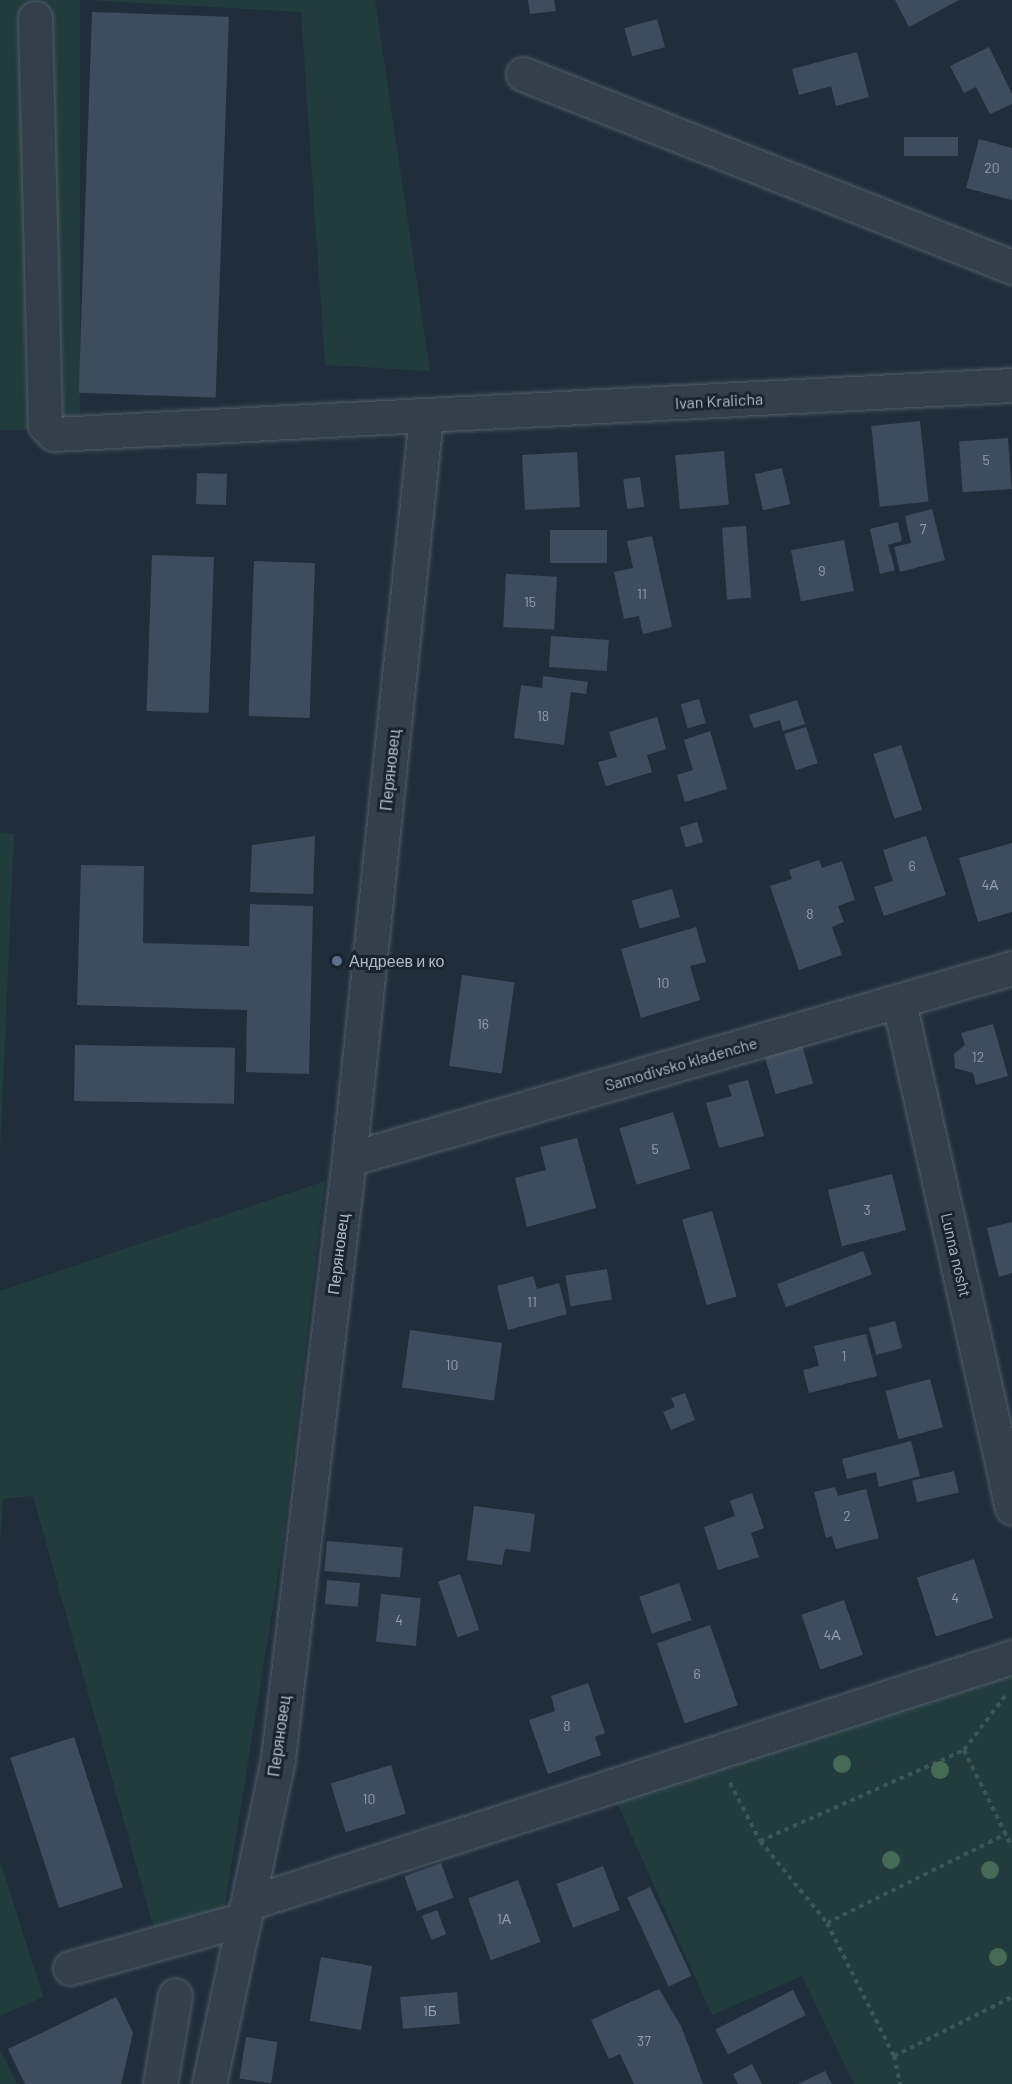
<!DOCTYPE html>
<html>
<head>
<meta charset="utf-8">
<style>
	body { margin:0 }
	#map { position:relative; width:1012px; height:2084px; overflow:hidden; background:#202e3c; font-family:Barlow,sans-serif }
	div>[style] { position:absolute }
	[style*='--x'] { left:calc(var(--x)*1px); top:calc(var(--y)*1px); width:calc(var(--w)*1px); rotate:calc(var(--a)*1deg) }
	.green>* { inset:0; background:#223b3d; transform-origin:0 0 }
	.building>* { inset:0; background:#3e4d5e; transform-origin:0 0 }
	.path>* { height:4px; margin-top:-2px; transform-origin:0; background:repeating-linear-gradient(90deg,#3c5757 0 4.5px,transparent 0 9px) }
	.roads { filter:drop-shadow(0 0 2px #515d69) drop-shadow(0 0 2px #515d69) }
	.minor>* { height:33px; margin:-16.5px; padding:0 16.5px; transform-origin:16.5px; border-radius:16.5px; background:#343f4c }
	.trees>* { width:18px; height:18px; margin:-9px; border-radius:50%; background:#456a56 }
	.dots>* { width:16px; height:16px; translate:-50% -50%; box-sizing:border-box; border:3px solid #192430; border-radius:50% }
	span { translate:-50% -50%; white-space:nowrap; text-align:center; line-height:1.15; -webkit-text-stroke:6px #192430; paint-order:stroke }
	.number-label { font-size:14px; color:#929fae }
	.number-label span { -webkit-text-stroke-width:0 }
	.street-label { font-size:16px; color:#aebac8 }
	.poi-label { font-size:16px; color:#aebac8 }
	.left { translate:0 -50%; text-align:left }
</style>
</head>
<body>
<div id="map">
	<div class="green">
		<div style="left:0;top:0;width:80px;height:430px"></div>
		<div style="clip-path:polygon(87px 0,375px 0,430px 371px,325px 365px,301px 12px)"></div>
		<div style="clip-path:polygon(0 832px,14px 834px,0 1153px)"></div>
		<div style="clip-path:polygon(325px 1181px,283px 1544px,224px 1911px,156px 1936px,33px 1496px,3px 1499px,0 1544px,0 1291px)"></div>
		<div style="clip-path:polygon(1012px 1657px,1012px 2084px,854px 2084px,802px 1976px,712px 2015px,610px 1787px)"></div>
		<div style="clip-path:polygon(0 1860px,43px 1997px,0 2016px)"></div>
		<div style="clip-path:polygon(0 2050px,17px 2084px,0 2084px)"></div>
	</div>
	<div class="building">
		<div style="clip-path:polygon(528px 0,554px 0,556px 11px,530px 14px)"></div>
		<div style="clip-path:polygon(895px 0,959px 0,909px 27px)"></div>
		<div style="left:92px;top:12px;width:137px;height:381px;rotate:2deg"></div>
		<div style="left:657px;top:19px;width:29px;height:34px;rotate:74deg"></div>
		<div style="clip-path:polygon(989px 47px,1012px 94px,1012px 104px,990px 114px,976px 87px,964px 93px,950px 66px)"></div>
		<div style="clip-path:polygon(857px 52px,869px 97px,836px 106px,831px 86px,799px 95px,792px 69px)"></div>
		<div style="left:958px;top:137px;width:19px;height:54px;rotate:90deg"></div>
		<div style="clip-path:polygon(979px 139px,1012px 148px,1012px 200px,966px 188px)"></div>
		<div style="left:920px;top:421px;width:81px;height:49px;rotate:84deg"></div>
		<div style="left:1008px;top:438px;width:51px;height:49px;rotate:86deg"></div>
		<div style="left:724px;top:451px;width:54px;height:49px;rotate:85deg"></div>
		<div style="left:577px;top:452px;width:55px;height:55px;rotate:87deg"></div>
		<div style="left:782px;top:468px;width:37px;height:28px;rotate:77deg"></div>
		<div style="left:197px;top:473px;width:30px;height:31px;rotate:2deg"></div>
		<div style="left:640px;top:477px;width:30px;height:17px;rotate:82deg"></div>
		<div style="clip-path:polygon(932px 509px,945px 560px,900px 572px,894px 547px,911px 543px,905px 516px)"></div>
		<div style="clip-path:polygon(898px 522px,902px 541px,888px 545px,895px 570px,880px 574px,870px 529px)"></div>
		<div style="left:746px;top:526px;width:72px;height:24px;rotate:86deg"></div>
		<div style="left:550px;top:530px;width:57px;height:33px"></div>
		<div style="clip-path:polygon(652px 536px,672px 627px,643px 634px,639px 616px,624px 619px,614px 572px,633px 568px,627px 541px)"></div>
		<div style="left:844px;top:540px;width:52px;height:54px;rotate:79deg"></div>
		<div style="left:152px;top:555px;width:62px;height:156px;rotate:2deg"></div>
		<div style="left:254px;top:561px;width:61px;height:155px;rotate:2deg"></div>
		<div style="left:506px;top:574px;width:51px;height:53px;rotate:3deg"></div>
		<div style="left:551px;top:636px;width:58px;height:31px;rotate:4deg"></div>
		<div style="clip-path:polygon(543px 676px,588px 682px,586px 694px,571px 692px,564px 745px,514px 738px,521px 685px,542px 688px)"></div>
		<div style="left:699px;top:699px;width:25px;height:19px;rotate:74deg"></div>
		<div style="clip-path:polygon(797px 700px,805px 724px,783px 731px,780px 720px,754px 728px,749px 715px)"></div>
		<div style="clip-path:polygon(657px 717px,666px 749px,647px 755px,652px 772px,606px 786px,598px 762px,617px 757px,609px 732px)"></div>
		<div style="left:806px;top:727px;width:38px;height:23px;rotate:72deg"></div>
		<div style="clip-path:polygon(710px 731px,727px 789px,685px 802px,677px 775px,693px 770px,684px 740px)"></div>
		<div style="left:901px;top:745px;width:68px;height:29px;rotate:72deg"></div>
		<div style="left:697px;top:822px;width:21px;height:18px;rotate:73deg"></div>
		<div style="clip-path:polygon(315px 836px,313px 894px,250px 892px,252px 845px)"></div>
		<div style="clip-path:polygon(926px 836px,946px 895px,884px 916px,874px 887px,893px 881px,883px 850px)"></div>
		<div style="clip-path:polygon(1012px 843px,1012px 912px,978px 922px,959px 858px)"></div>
		<div style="clip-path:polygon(819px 860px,822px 868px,842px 861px,855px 900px,838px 906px,844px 922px,832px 927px,842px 955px,799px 970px,770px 886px,792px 879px,789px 870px)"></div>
		<div style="clip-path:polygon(81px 865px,144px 866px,143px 943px,249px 946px,250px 904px,313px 906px,309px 1074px,246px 1072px,247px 1010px,77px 1005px)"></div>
		<div style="left:672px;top:889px;width:29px;height:42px;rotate:74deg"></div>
		<div style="clip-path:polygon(696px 927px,706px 962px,690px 966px,700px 1000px,641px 1018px,621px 949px)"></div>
		<div style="left:462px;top:975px;width:53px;height:92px;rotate:8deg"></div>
		<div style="clip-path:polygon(993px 1024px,1008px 1076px,976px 1085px,973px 1073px,955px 1068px,954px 1054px,965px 1045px,961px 1033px)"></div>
		<div style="left:75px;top:1045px;width:160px;height:56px;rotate:1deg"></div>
		<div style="left:802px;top:1045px;width:40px;height:39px;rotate:74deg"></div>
		<div style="clip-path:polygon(748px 1080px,764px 1136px,719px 1148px,706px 1103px,732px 1096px,728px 1085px)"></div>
		<div style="left:673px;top:1112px;width:59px;height:56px;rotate:73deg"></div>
		<div style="clip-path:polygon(577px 1138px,596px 1208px,527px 1227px,515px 1178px,546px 1170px,540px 1147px)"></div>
		<div style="left:892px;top:1174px;width:58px;height:66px;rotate:76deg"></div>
		<div style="left:712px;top:1211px;width:89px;height:31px;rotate:74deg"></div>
		<div style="clip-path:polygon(1012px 1222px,1012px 1273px,999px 1277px,987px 1228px)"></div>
		<div style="left:863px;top:1251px;width:25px;height:92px;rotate:69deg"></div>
		<div style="left:607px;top:1269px;width:31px;height:42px;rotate:81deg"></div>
		<div style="clip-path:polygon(533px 1276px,537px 1289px,559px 1283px,567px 1314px,508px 1330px,497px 1286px)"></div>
		<div style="left:895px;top:1321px;width:28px;height:27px;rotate:75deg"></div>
		<div style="left:410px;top:1330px;width:93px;height:58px;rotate:8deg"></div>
		<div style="clip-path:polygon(866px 1334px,877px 1376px,809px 1393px,803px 1370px,819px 1366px,814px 1346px)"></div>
		<div style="left:930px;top:1379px;width:50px;height:46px;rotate:75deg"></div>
		<div style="clip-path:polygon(685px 1393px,695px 1420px,671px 1430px,663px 1412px,675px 1407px,671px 1398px)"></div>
		<div style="clip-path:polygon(911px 1441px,920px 1476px,879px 1487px,876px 1472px,847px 1479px,842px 1459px)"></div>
		<div style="left:954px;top:1471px;width:22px;height:43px;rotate:77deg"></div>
		<div style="clip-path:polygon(835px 1487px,838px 1496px,866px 1489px,879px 1538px,836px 1549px,832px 1536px,826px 1538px,814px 1492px)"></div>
		<div style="clip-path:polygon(752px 1493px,764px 1528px,751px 1533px,759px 1557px,718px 1570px,704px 1527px,735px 1516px,730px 1501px)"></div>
		<div style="clip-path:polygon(474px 1506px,535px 1514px,530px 1552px,505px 1549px,502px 1565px,467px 1560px)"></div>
		<div style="left:327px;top:1541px;width:76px;height:30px;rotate:5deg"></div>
		<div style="left:974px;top:1559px;width:62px;height:60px;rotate:72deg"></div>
		<div style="left:460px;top:1574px;width:59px;height:23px;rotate:71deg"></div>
		<div style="left:327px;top:1580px;width:33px;height:24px;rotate:5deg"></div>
		<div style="left:679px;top:1583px;width:39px;height:42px;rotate:71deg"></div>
		<div style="left:381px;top:1594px;width:40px;height:48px;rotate:6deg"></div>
		<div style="left:844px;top:1600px;width:58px;height:45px;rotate:71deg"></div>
		<div style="left:710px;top:1625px;width:85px;height:56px;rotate:71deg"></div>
		<div style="clip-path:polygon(588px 1683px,605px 1733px,595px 1737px,601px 1755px,548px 1774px,529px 1720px,555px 1711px,551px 1696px)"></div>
		<div style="left:74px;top:1737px;width:158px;height:67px;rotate:72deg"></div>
		<div style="left:391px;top:1765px;width:51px;height:63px;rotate:73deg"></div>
		<div style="left:441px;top:1863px;width:37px;height:39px;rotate:70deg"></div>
		<div style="left:603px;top:1866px;width:47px;height:50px;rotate:69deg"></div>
		<div style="left:518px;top:1880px;width:66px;height:53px;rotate:70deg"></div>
		<div style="left:650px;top:1887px;width:98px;height:25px;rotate:65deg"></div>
		<div style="left:437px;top:1910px;width:26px;height:16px;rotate:69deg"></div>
		<div style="left:321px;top:1957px;width:52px;height:65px;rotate:10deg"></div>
		<div style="clip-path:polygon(659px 1989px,681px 2026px,703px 2084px,634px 2084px,620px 2054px,609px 2059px,591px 2020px)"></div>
		<div style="left:793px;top:1990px;width:28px;height:87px;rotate:63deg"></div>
		<div style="left:457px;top:1992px;width:32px;height:57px;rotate:85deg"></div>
		<div style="clip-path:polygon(116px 1997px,133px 2033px,121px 2084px,25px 2084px,8px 2049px)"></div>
		<div style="left:246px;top:2037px;width:32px;height:42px;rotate:9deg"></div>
		<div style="clip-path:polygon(752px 2064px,762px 2084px,738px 2084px,733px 2074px)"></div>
		<div style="clip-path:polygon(825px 2071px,832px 2084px,798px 2084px)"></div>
	</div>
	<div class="path">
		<div style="--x:1005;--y:1696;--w:68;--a:127.2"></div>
		<div style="--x:964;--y:1750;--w:108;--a:63.7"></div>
		<div style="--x:730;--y:1783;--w:65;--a:62.7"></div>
		<div style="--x:760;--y:1841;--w:106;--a:50.7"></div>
		<div style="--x:827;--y:1923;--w:149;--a:63.3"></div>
		<div style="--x:894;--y:2056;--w:132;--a:-26.6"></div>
		<div style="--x:760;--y:1841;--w:223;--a:-24"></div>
		<div style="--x:827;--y:1923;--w:200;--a:-26.4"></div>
		<div style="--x:894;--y:2056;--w:29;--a:78"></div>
	</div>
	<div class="roads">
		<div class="minor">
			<div style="--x:35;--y:18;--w:407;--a:88.6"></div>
			<div style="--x:45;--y:425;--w:13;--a:45"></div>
			<div style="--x:54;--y:434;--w:959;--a:-2.93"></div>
			<div style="--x:523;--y:74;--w:526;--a:21.54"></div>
			<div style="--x:899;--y:1002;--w:518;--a:77.41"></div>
			<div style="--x:349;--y:1159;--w:690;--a:-16.07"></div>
			<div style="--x:249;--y:1903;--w:802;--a:-17.87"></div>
			<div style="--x:70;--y:1968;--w:181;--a:-15.7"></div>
			<div style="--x:160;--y:2084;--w:90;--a:-80.4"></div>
			<div style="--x:209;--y:2084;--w:333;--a:-78"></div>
			<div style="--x:278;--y:1758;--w:603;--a:-83.24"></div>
			<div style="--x:349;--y:1159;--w:746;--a:-84.08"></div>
		</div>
	</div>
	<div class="trees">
		<div style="left:842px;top:1764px"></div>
		<div style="left:940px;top:1770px"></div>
		<div style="left:891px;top:1860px"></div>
		<div style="left:990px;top:1870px"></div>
		<div style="left:998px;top:1957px"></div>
	</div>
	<div class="dots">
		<div style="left:337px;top:961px;background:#5c6f8a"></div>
	</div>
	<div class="number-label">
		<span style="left:992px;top:168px">20</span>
		<span style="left:986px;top:460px">5</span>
		<span style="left:923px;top:529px">7</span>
		<span style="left:822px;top:571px">9</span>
		<span style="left:642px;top:594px">11</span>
		<span style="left:530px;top:602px">15</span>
		<span style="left:543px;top:716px">18</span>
		<span style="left:912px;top:866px">6</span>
		<span style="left:990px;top:885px">4А</span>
		<span style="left:810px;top:914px">8</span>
		<span style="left:663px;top:983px">10</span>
		<span style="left:483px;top:1024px">16</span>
		<span style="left:978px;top:1057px">12</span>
		<span style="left:655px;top:1149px">5</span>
		<span style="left:867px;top:1210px">3</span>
		<span style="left:532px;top:1302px">11</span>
		<span style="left:844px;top:1356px">1</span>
		<span style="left:452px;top:1365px">10</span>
		<span style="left:847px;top:1516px">2</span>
		<span style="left:955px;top:1598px">4</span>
		<span style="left:399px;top:1620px">4</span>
		<span style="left:832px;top:1635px">4А</span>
		<span style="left:697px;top:1674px">6</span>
		<span style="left:567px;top:1726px">8</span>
		<span style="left:369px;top:1799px">10</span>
		<span style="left:504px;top:1919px">1А</span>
		<span style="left:430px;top:2011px">1Б</span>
		<span style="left:644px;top:2041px">37</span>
	</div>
	<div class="street-label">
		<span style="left:719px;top:401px;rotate:-3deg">Ivan Kralicha</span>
		<span style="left:390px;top:770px;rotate:-84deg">Перяновец</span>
		<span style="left:681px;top:1064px;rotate:-16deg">Samodivsko kladenche</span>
		<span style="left:338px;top:1254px;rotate:-83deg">Перяновец</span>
		<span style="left:956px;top:1255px;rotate:77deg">Lunna nosht</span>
		<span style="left:279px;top:1736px;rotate:-82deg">Перяновец</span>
	</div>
	<div class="poi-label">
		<span class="left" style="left:349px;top:961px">Андреев и ко</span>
	</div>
</div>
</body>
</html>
